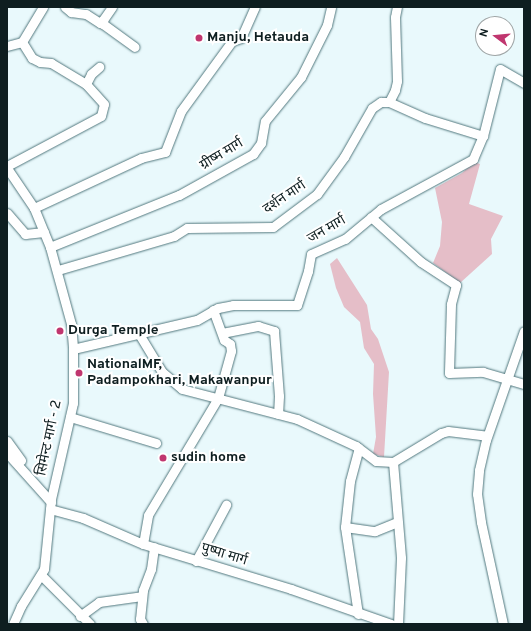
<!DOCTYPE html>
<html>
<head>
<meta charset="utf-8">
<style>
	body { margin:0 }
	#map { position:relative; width:531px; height:631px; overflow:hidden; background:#e9f9fc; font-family:Overpass,"Noto Sans Devanagari",sans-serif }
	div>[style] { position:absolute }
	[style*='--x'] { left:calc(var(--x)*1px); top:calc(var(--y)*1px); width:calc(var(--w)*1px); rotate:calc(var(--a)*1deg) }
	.green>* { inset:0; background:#e5bec8 }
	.roads { filter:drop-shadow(0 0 1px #52787e) drop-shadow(0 0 1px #52787e) }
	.minor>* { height:9px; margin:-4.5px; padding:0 4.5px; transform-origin:4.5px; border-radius:4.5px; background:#fff }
	.dots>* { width:11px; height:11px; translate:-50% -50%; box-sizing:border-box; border:2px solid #fff; border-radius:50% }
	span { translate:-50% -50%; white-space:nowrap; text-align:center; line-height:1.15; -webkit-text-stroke:4px #fff; paint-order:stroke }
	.poi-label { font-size:14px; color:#0e1e20; font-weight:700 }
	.left { translate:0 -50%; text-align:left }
	.street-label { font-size:14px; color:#0e1e20 }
	.frame { position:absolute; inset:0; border:8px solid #0e1e20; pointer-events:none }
	.north { position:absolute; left:475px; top:16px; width:40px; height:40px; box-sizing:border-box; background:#fff; border:1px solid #9fa5a6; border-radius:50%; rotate:286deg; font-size:11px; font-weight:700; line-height:16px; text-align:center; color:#0e1e20 }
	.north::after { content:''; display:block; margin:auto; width:14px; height:18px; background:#c0366f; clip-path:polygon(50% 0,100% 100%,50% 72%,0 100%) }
</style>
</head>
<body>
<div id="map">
	<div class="green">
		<div style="clip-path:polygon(474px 162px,480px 164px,469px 204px,503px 216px,491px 239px,492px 254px,460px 283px,433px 263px,440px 246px,442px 222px,435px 188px,462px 173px)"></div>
		<div style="clip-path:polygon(337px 258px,367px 305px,371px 329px,378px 339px,389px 372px,384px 457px,373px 454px,376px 437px,373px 394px,374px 364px,364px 348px,360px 322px,344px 307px,336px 288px,330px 264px)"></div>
	</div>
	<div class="roads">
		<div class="minor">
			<div style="--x:65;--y:7;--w:8;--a:40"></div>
			<div style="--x:71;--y:12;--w:15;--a:8"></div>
			<div style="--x:86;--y:14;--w:17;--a:33"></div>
			<div style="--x:100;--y:23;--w:4;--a:-34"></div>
			<div style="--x:112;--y:7;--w:16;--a:125"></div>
			<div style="--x:103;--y:20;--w:4;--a:90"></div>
			<div style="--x:103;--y:24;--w:39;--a:36"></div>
			<div style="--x:22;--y:42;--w:19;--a:58"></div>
			<div style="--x:32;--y:58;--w:9;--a:27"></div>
			<div style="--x:40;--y:62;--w:11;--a:5"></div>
			<div style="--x:51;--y:63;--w:41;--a:31"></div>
			<div style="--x:7;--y:46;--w:16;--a:-15"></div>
			<div style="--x:22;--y:42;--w:41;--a:-59"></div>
			<div style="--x:389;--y:102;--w:39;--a:24"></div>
			<div style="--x:425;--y:118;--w:61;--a:17.2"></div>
			<div style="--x:7;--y:166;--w:106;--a:-28"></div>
			<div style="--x:101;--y:116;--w:12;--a:-76"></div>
			<div style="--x:104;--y:104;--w:27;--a:-132"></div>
			<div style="--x:86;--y:84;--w:11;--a:-63"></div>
			<div style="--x:91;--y:74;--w:11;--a:-41"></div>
			<div style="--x:7;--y:168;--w:48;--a:56"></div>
			<div style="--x:34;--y:208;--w:42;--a:67.7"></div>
			<div style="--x:50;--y:247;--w:80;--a:74.7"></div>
			<div style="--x:71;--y:324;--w:25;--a:85"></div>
			<div style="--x:73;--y:349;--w:54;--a:90"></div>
			<div style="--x:73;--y:403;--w:98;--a:102.9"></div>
			<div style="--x:51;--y:499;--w:70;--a:95.7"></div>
			<div style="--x:44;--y:569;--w:44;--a:121.9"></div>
			<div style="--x:21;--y:606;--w:20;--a:114"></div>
			<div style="--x:34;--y:208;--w:118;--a:-25"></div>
			<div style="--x:141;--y:158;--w:25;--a:-14"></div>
			<div style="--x:165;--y:152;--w:44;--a:-68.7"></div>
			<div style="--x:181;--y:111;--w:87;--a:-53.9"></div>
			<div style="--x:232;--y:41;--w:9;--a:-18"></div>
			<div style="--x:241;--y:38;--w:34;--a:-66"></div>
			<div style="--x:7;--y:213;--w:28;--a:49"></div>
			<div style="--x:25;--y:234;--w:19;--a:-6"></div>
			<div style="--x:371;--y:217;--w:67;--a:42"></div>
			<div style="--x:421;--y:262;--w:42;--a:33.3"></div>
			<div style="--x:456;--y:285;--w:20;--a:105"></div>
			<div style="--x:451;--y:304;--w:69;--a:91.7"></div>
			<div style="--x:449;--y:373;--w:34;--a:-2"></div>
			<div style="--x:483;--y:372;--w:43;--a:16.3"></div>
			<div style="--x:50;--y:247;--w:139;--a:-22"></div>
			<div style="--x:179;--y:195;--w:85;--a:-29"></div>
			<div style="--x:253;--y:154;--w:14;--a:-54"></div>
			<div style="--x:261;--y:143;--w:22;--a:-80"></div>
			<div style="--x:265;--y:121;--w:57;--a:-50.7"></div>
			<div style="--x:301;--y:77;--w:58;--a:-63.4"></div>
			<div style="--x:327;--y:25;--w:18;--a:-77"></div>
			<div style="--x:58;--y:270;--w:121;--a:-16.3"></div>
			<div style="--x:174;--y:236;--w:15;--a:-32"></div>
			<div style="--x:187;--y:228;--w:86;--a:-0.7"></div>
			<div style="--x:273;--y:227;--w:55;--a:-36.9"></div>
			<div style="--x:317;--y:194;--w:46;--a:-53.9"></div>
			<div style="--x:344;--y:157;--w:56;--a:-60.3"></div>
			<div style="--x:372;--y:108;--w:11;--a:-34"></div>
			<div style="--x:381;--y:102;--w:8;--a:0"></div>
			<div style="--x:389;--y:102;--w:13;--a:-63"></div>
			<div style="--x:395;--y:90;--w:9;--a:-77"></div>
			<div style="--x:397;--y:81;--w:64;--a:-91.8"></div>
			<div style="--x:395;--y:17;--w:10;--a:-79"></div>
			<div style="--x:222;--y:333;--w:37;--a:-11"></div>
			<div style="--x:258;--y:326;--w:17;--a:17"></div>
			<div style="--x:274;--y:331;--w:65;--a:85.6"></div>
			<div style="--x:279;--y:396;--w:18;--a:93"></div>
			<div style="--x:139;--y:334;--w:44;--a:58.8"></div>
			<div style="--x:162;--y:372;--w:26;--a:40"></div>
			<div style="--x:182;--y:389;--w:119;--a:14.6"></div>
			<div style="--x:297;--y:419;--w:65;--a:24.6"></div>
			<div style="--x:356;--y:446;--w:25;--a:37"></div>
			<div style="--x:376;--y:461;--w:17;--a:3"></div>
			<div style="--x:393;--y:462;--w:56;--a:-31.1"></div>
			<div style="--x:441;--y:433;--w:7;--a:-16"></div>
			<div style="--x:448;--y:431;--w:39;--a:7"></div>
			<div style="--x:73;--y:349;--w:127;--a:-13.2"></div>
			<div style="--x:197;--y:320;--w:24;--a:-30"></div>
			<div style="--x:218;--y:308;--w:15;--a:-11"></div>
			<div style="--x:233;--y:305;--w:64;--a:0"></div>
			<div style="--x:297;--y:305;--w:36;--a:-72"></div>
			<div style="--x:308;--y:271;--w:17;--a:-80"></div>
			<div style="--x:311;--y:254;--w:37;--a:-24"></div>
			<div style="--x:345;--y:239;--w:47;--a:-39.8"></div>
			<div style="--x:381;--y:209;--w:105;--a:-28.5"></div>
			<div style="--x:473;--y:159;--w:25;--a:-67"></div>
			<div style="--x:483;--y:136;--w:69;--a:-75.8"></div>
			<div style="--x:500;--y:69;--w:28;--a:30"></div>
			<div style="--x:70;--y:417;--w:90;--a:16.8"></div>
			<div style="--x:7;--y:441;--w:24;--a:54"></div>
			<div style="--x:7;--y:453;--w:66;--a:48.1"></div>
			<div style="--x:393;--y:462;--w:96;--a:85.2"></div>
			<div style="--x:401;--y:558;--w:66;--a:92.6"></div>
			<div style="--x:50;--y:509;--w:34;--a:15"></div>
			<div style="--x:83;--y:518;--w:65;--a:23.4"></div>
			<div style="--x:143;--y:544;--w:155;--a:16.9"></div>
			<div style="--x:291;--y:589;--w:106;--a:19.3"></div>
			<div style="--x:345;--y:527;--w:30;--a:8"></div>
			<div style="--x:375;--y:531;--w:24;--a:-22"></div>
			<div style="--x:143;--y:544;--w:29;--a:-80"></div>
			<div style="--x:148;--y:515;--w:136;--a:-59.1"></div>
			<div style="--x:218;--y:398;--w:49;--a:-74.5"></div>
			<div style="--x:231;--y:351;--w:7;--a:-98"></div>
			<div style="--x:230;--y:344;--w:7;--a:-146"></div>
			<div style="--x:224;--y:340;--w:32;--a:-110"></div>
			<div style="--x:196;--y:561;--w:64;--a:-61.8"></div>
			<div style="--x:42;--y:576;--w:68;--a:45"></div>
			<div style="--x:358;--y:614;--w:88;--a:-98.5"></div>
			<div style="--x:345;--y:527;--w:46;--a:-83.8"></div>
			<div style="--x:350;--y:481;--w:34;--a:-75"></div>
			<div style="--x:80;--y:616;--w:24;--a:-36"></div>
			<div style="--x:99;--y:602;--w:43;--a:-7.9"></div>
			<div style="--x:143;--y:624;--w:6;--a:-121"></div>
			<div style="--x:140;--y:619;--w:29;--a:-84"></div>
			<div style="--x:143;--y:590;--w:22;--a:-69"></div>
			<div style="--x:151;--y:569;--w:22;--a:-82"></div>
			<div style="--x:503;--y:624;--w:104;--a:-102.2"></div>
			<div style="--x:481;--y:522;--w:28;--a:-98"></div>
			<div style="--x:477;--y:494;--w:24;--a:-85"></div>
			<div style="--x:479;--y:470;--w:31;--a:-77"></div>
			<div style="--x:486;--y:440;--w:115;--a:-70.8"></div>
		</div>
	</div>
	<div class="dots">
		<div style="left:199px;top:38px;background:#c0366f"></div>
		<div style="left:60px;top:331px;background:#c0366f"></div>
		<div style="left:79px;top:373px;background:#c0366f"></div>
		<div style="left:163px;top:458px;background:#c0366f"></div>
	</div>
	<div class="poi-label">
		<span class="left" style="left:207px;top:38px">Manju, Hetauda</span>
		<span class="left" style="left:68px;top:331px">Durga Temple</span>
		<span class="left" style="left:87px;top:373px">NationalMF,<br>Padampokhari, Makawanpur</span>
		<span class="left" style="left:171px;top:458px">sudin home</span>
	</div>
	<div class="street-label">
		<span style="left:222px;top:155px;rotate:-31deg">ग्रीष्म मार्ग</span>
		<span style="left:285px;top:198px;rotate:-34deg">दर्शन मार्ग</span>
		<span style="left:327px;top:230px;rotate:-30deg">जन मार्ग</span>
		<span style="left:50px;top:438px;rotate:-78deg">सिमेन्ट मार्ग - 2</span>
		<span style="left:224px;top:555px;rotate:17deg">पुष्पा मार्ग</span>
	</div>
	<div class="frame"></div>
	<div class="north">N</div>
</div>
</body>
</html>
